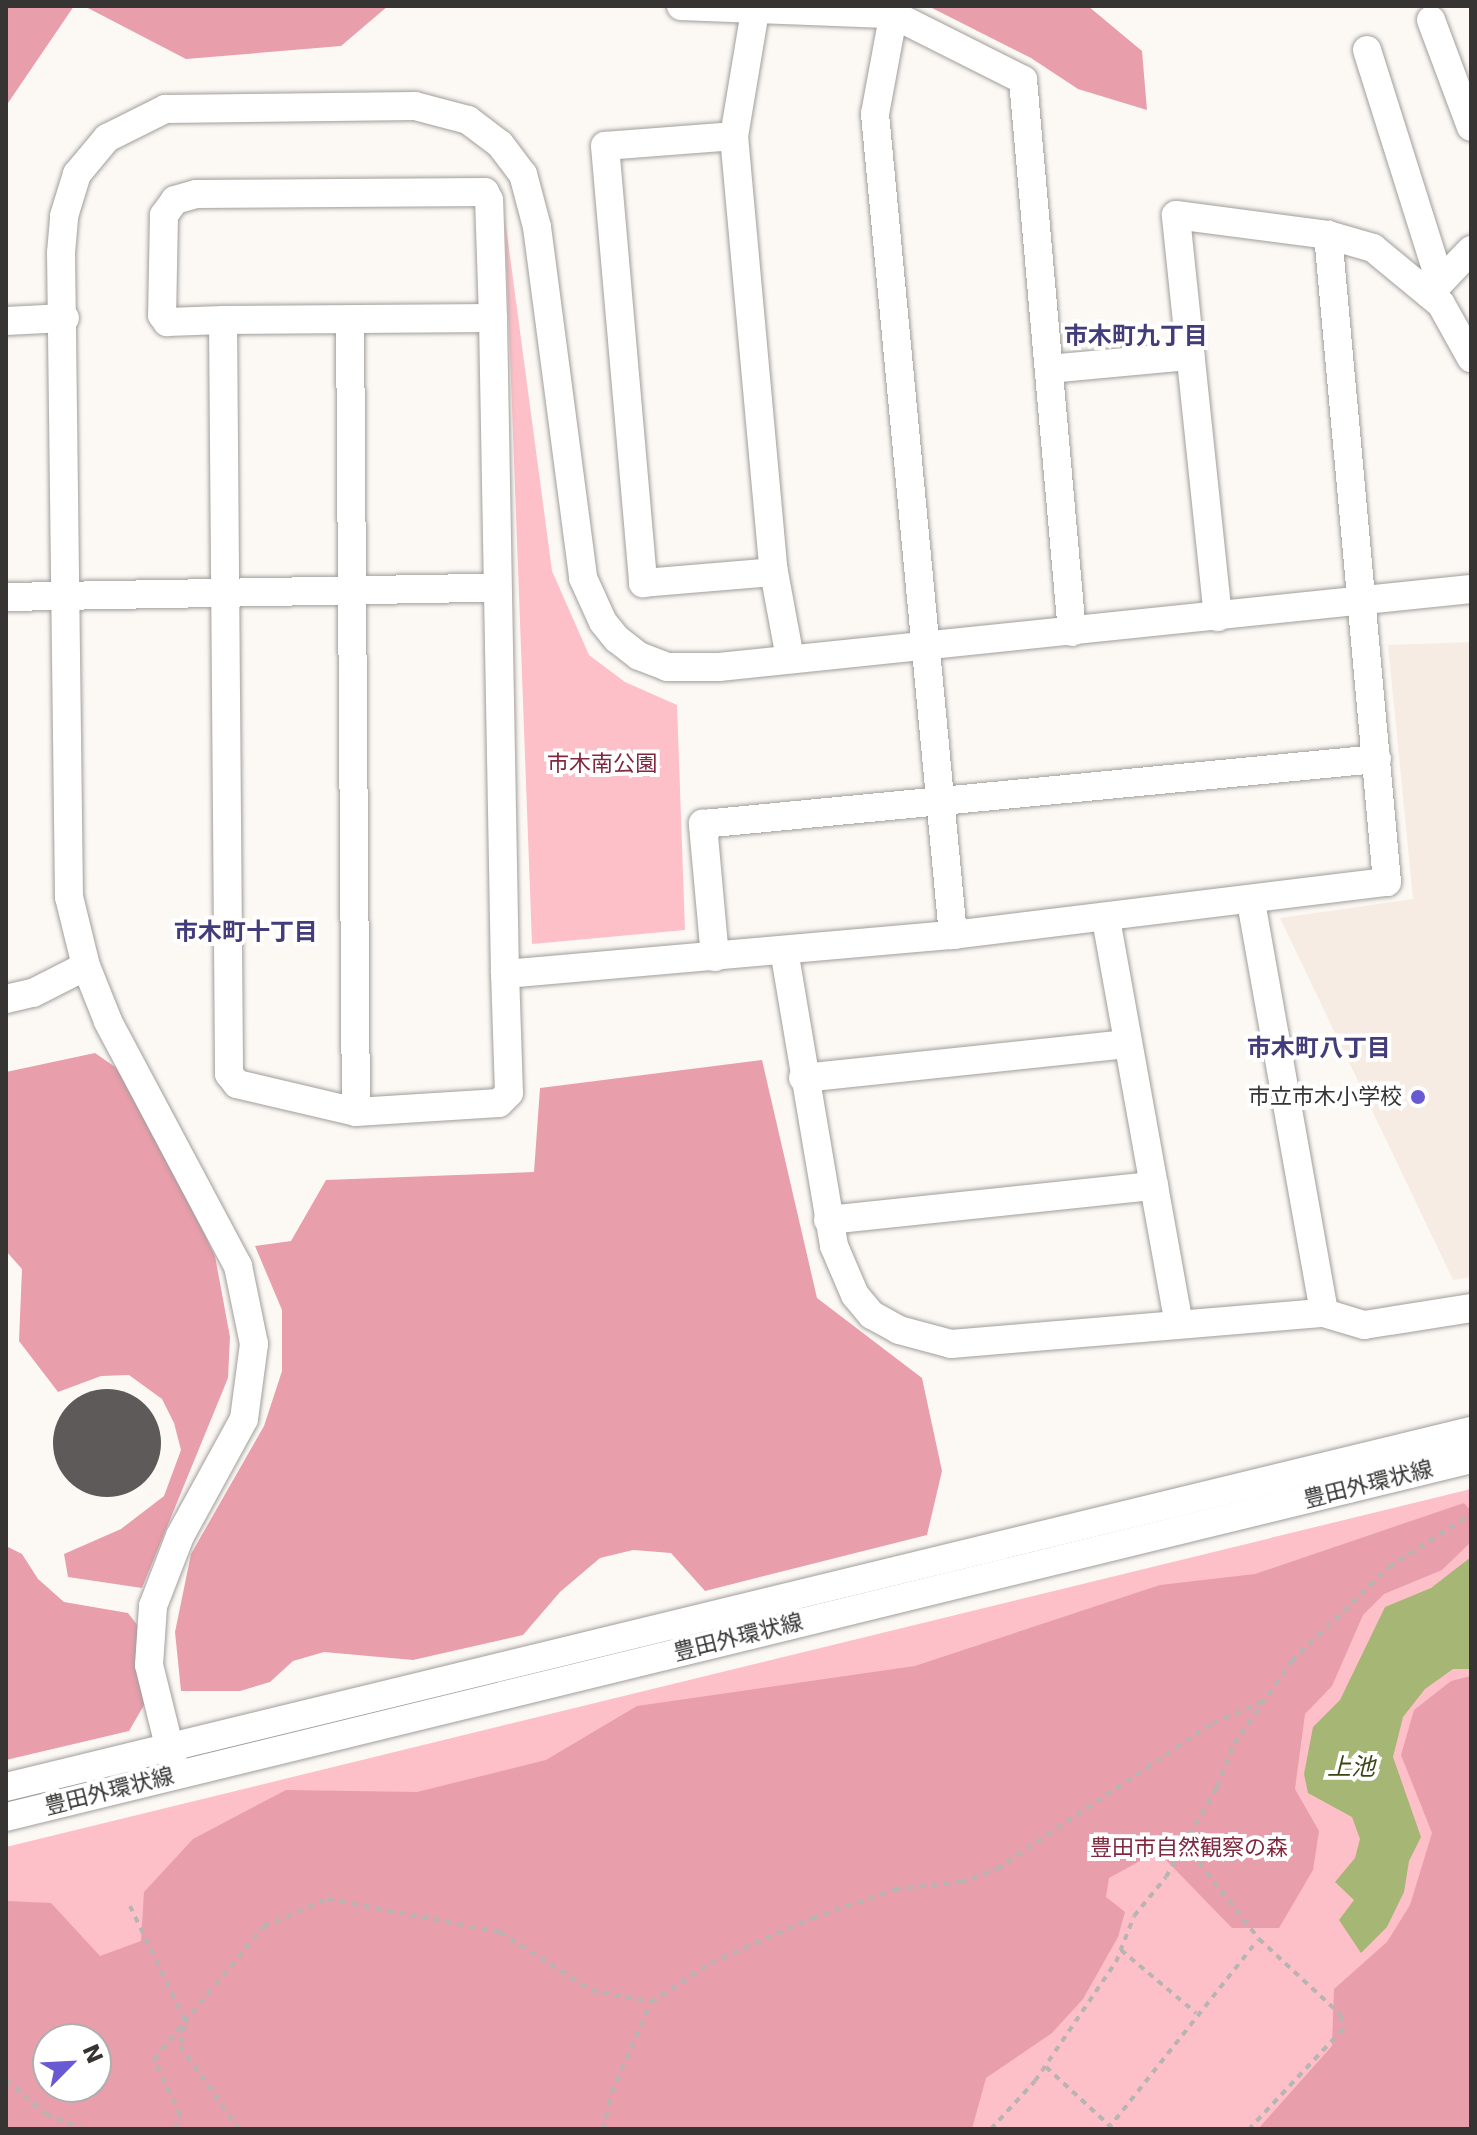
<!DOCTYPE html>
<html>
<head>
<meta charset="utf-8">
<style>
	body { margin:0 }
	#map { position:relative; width:1477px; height:2135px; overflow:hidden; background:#fcf9f5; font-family:"DejaVu Sans","Noto Sans JP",sans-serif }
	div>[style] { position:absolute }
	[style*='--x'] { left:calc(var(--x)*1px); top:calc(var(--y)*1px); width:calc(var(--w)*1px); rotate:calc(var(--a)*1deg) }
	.built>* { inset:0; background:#f6ece4 }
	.green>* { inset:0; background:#fdbfc8 }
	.forest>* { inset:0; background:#e99eab }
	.water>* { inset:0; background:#a5b675 }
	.building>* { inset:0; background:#5e5a59 }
	.round { border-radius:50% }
	.path>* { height:4px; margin-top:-2px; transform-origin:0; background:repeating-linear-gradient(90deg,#b7b4b1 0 6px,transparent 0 12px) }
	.roads { filter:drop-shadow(0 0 2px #a19e9b) drop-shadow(0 0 2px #a19e9b) }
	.minor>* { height:28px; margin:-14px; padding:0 14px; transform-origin:14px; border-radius:14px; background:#fff }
	.dots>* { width:22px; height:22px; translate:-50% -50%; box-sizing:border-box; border:4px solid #fff; border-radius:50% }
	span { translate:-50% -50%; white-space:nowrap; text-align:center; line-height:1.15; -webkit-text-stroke:8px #fff; paint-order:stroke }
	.park-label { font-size:22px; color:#7f283e }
	.poi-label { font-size:22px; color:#363534 }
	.right { translate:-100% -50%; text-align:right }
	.street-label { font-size:22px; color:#363534 }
	.neighbourhood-label { font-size:24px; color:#423d7a; font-weight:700 }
	.water-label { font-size:24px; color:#3b4615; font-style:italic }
	.frame { position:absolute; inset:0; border:8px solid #363534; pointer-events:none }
	.north { position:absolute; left:32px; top:2023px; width:80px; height:80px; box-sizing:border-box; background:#fff; border:2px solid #afaeae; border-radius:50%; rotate:66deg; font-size:22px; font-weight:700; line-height:32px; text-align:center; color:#363534 }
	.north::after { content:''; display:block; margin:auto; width:28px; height:36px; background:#6959d2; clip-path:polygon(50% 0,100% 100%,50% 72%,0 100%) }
</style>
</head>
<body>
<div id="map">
	<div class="built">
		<div style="clip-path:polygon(1471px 642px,1471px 1277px,1453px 1280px,1280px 918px,1413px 899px,1388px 645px)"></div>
	</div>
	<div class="green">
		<div style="clip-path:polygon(505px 219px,552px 571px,589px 655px,625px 682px,677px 705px,685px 930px,532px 944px)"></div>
		<div style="clip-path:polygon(evenodd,1471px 1489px,1471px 2129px,6px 2129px,6px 1847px,1471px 1489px,48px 2039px,96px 2039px,96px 2087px,48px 2087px,48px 2039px)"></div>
	</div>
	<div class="forest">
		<div style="clip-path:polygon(6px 6px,74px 6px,6px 106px)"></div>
		<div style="clip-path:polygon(84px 6px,388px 6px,341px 46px,186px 59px)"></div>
		<div style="clip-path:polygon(928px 6px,1088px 6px,1142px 51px,1147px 110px,1078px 89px,1031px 58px)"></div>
		<div style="clip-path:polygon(95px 1053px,118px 1069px,200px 1225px,215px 1256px,230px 1337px,228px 1378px,142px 1588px,68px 1577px,64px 1554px,121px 1529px,164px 1496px,181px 1450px,174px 1423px,162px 1399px,129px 1375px,101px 1376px,58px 1392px,19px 1341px,22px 1269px,6px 1251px,6px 1072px)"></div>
		<div style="clip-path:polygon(762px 1060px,817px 1298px,922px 1378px,942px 1471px,927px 1535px,705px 1591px,671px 1553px,633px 1550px,600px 1558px,560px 1592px,523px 1635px,413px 1660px,324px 1652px,293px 1661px,270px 1682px,240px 1691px,181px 1691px,175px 1632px,191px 1554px,264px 1426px,282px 1371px,282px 1310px,255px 1246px,291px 1241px,326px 1180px,534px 1172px,540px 1088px)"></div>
		<div style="clip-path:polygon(evenodd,1464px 1503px,1471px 1511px,1471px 1542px,1442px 1570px,1384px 1594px,1363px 1615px,1332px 1686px,1305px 1714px,1295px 1789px,1319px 1831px,1313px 1870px,1279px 1928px,1232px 1928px,1164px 1858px,1151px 1855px,1109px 1878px,1106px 1897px,1125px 1912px,1118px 1937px,1083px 1999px,1052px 2033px,986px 2078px,972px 2129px,6px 2129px,6px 1901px,51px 1903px,100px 1956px,141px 1941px,144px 1892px,193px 1839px,286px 1790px,417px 1792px,546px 1760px,637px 1706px,915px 1666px,1160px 1585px,1255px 1574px,1464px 1503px,48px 2039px,96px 2039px,96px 2087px,48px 2087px,48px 2039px)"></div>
		<div style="clip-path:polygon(6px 1546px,22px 1554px,38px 1579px,64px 1602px,128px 1613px,138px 1626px,147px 1700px,129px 1731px,6px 1760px)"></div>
		<div style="clip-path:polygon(1471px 1676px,1471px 2129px,1258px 2129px,1332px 2046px,1334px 1989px,1387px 1942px,1410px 1905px,1432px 1833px,1401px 1755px,1414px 1710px,1451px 1681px)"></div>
	</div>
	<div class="water">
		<div style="clip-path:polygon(1471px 1557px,1471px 1669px,1453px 1669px,1425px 1689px,1403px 1717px,1393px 1757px,1421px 1837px,1409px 1861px,1404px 1892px,1387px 1927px,1361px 1953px,1339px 1920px,1354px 1900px,1335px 1882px,1355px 1858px,1360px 1839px,1352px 1817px,1308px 1793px,1304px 1774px,1313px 1727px,1340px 1700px,1385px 1607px,1431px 1588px)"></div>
	</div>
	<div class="building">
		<div class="round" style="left:53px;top:1389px;width:108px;height:108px"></div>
	</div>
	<div class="path">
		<div style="--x:1184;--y:1844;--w:121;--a:51.7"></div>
		<div style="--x:1259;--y:1939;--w:112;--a:42.8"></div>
		<div style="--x:1341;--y:2015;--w:14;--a:82"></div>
		<div style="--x:1343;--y:2029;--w:137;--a:133.2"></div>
		<div style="--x:130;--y:1906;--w:130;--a:64.4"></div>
		<div style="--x:1121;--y:1950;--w:98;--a:40"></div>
		<div style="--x:651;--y:2002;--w:72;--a:-33"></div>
		<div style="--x:711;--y:1963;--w:111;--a:-24"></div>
		<div style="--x:812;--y:1918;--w:89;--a:-19"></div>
		<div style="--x:896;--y:1889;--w:65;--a:-6.1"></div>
		<div style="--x:961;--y:1882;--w:38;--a:-20"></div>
		<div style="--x:997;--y:1869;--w:261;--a:-34.1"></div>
		<div style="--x:1213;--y:1723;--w:58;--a:-23.5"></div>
		<div style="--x:185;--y:2025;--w:22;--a:103"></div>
		<div style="--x:180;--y:2046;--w:102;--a:54.6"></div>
		<div style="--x:1046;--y:2067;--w:87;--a:42.7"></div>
		<div style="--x:6;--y:2080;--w:52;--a:40.4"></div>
		<div style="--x:46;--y:2114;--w:40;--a:22"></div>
		<div style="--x:175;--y:2129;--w:15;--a:-70"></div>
		<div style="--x:180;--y:2115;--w:62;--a:-114.9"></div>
		<div style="--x:154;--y:2059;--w:173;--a:-50.4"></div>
		<div style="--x:264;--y:1926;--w:69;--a:-22.9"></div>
		<div style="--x:328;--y:1899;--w:175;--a:10.9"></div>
		<div style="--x:500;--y:1932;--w:108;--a:32.5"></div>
		<div style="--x:591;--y:1990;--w:61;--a:11.3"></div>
		<div style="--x:603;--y:2129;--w:38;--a:-76"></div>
		<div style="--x:612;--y:2092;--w:98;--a:-66.6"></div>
		<div style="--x:991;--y:2129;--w:65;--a:-47.5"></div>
		<div style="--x:1035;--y:2081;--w:144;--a:-55.8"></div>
		<div style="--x:1116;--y:1962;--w:49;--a:-68.6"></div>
		<div style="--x:1134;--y:1916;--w:50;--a:-50.6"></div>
		<div style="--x:1166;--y:1877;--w:103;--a:-60.5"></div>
		<div style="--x:1217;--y:1787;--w:46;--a:-68.4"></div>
		<div style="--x:1234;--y:1744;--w:101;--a:-55.1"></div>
		<div style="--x:1292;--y:1661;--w:135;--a:-44.1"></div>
		<div style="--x:1389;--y:1567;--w:98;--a:-32.9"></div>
		<div style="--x:1108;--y:2129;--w:241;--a:-51.6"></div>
	</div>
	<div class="roads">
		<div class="minor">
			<div style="--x:681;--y:6;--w:211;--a:2.2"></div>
			<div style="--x:892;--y:14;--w:147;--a:26.7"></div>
			<div style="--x:1023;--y:80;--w:554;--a:84.93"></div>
			<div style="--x:895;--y:6;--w:110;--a:100.5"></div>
			<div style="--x:875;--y:114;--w:825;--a:84.57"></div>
			<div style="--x:755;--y:11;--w:127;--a:99.5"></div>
			<div style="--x:734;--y:136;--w:438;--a:84.8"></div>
			<div style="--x:774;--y:572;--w:87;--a:79.5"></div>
			<div style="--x:1431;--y:20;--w:114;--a:69.5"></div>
			<div style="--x:1367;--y:50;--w:243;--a:72.5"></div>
			<div style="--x:734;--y:136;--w:129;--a:175.6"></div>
			<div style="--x:605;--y:146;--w:439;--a:85"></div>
			<div style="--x:643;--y:583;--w:131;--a:-4.8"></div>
			<div style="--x:1429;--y:294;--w:61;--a:-46.3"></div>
			<div style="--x:223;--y:320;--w:754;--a:89.54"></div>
			<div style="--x:229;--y:1074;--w:13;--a:51"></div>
			<div style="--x:237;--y:1084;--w:122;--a:13.2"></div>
			<div style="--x:356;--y:1112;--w:143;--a:-3.6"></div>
			<div style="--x:499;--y:1103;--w:14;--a:-45"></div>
			<div style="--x:509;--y:1093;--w:119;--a:-91.9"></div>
			<div style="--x:505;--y:974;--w:656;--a:-91.05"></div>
			<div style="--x:493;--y:318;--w:118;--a:-91.9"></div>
			<div style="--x:489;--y:200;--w:9;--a:-117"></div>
			<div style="--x:485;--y:192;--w:289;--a:179.6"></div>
			<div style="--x:196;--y:194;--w:22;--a:164"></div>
			<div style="--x:175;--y:200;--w:19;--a:126"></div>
			<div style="--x:164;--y:215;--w:100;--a:91.1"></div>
			<div style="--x:162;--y:315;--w:9;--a:54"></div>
			<div style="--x:167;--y:322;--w:56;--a:-2"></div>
			<div style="--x:223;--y:320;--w:270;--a:-0.4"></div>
			<div style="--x:350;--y:320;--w:792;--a:89.57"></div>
			<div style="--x:6;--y:321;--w:59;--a:-2.9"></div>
			<div style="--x:1049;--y:369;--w:142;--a:-5.3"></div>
			<div style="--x:6;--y:597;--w:490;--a:-1.1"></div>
			<div style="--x:1218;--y:617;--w:404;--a:-96"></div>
			<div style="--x:1176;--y:215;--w:153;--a:7.5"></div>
			<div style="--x:1328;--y:235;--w:47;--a:16.1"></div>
			<div style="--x:1373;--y:248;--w:88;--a:39.5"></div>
			<div style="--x:1441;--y:304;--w:62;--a:60.9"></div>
			<div style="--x:1251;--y:902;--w:417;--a:79.9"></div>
			<div style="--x:1106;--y:919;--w:412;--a:79.8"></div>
			<div style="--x:784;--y:950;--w:300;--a:80.4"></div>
			<div style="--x:834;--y:1246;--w:53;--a:66.8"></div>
			<div style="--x:855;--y:1295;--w:26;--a:50"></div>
			<div style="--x:872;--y:1315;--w:31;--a:29"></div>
			<div style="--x:899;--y:1330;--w:54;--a:15.1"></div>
			<div style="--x:951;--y:1344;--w:374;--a:-4.8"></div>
			<div style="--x:1324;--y:1313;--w:42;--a:16.7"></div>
			<div style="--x:1364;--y:1325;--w:108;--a:-9"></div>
			<div style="--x:715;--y:957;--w:134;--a:-95.2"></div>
			<div style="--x:703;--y:824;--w:677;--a:-5.51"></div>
			<div style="--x:505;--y:974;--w:450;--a:-5"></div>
			<div style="--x:953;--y:935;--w:437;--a:-7"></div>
			<div style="--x:1387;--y:882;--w:650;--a:-95.21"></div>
			<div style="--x:6;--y:999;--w:28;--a:-13"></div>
			<div style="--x:33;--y:993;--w:59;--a:-27"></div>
			<div style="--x:803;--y:1078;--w:326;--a:-6"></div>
			<div style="--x:828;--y:1220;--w:328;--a:-6"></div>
			<div style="--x:176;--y:1774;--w:112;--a:-103.9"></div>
			<div style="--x:149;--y:1665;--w:59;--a:-86.1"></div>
			<div style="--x:153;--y:1606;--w:75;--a:-68.9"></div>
			<div style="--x:180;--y:1536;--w:133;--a:-61.3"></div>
			<div style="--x:244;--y:1419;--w:76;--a:-82.4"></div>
			<div style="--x:254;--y:1344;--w:80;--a:-101.6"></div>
			<div style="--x:238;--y:1266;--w:277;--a:-118"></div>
			<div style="--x:108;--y:1021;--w:59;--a:-111.8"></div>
			<div style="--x:86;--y:966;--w:71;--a:-103.8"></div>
			<div style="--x:69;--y:897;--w:644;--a:-90.71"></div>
			<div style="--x:61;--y:253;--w:37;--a:-85"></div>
			<div style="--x:64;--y:216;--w:44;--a:-72.8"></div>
			<div style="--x:77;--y:174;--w:47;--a:-50.2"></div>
			<div style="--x:107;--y:138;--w:65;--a:-26.6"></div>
			<div style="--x:165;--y:109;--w:250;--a:-0.7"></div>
			<div style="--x:415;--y:106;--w:55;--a:14.8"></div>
			<div style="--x:468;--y:120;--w:40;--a:37"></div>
			<div style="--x:500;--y:144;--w:38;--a:53"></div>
			<div style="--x:523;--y:174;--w:55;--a:75.2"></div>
			<div style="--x:537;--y:227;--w:354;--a:82.5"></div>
			<div style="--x:583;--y:578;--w:48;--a:65.6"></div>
			<div style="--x:603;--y:622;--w:22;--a:51"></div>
			<div style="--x:617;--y:639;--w:28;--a:38"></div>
			<div style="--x:639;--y:656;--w:30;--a:21"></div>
			<div style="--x:667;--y:667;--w:52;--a:0"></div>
			<div style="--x:719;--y:667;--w:756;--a:-5.92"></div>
			<div style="--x:6;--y:1787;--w:1508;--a:-13.66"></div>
			<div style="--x:6;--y:1817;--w:1508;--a:-13.73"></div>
		</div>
	</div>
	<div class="dots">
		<div style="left:1418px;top:1097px;background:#6959d2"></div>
	</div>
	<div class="park-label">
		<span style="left:602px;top:764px">市木南公園</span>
		<span style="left:1189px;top:1848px">豊田市自然観察の森</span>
	</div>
	<div class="poi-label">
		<span class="right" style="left:1402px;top:1097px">市立市木小学校</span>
	</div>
	<div class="street-label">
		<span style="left:1368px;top:1484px;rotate:-14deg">豊田外環状線</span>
		<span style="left:738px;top:1637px;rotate:-14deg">豊田外環状線</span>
		<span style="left:109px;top:1791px;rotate:-14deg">豊田外環状線</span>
	</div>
	<div class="neighbourhood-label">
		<span style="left:1136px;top:337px">市木町九丁目</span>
		<span style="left:246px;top:933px">市木町十丁目</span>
		<span style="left:1319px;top:1049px">市木町八丁目</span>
	</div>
	<div class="water-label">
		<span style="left:1351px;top:1768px">上池</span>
	</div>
	<div class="frame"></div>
	<div class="north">N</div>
</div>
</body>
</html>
